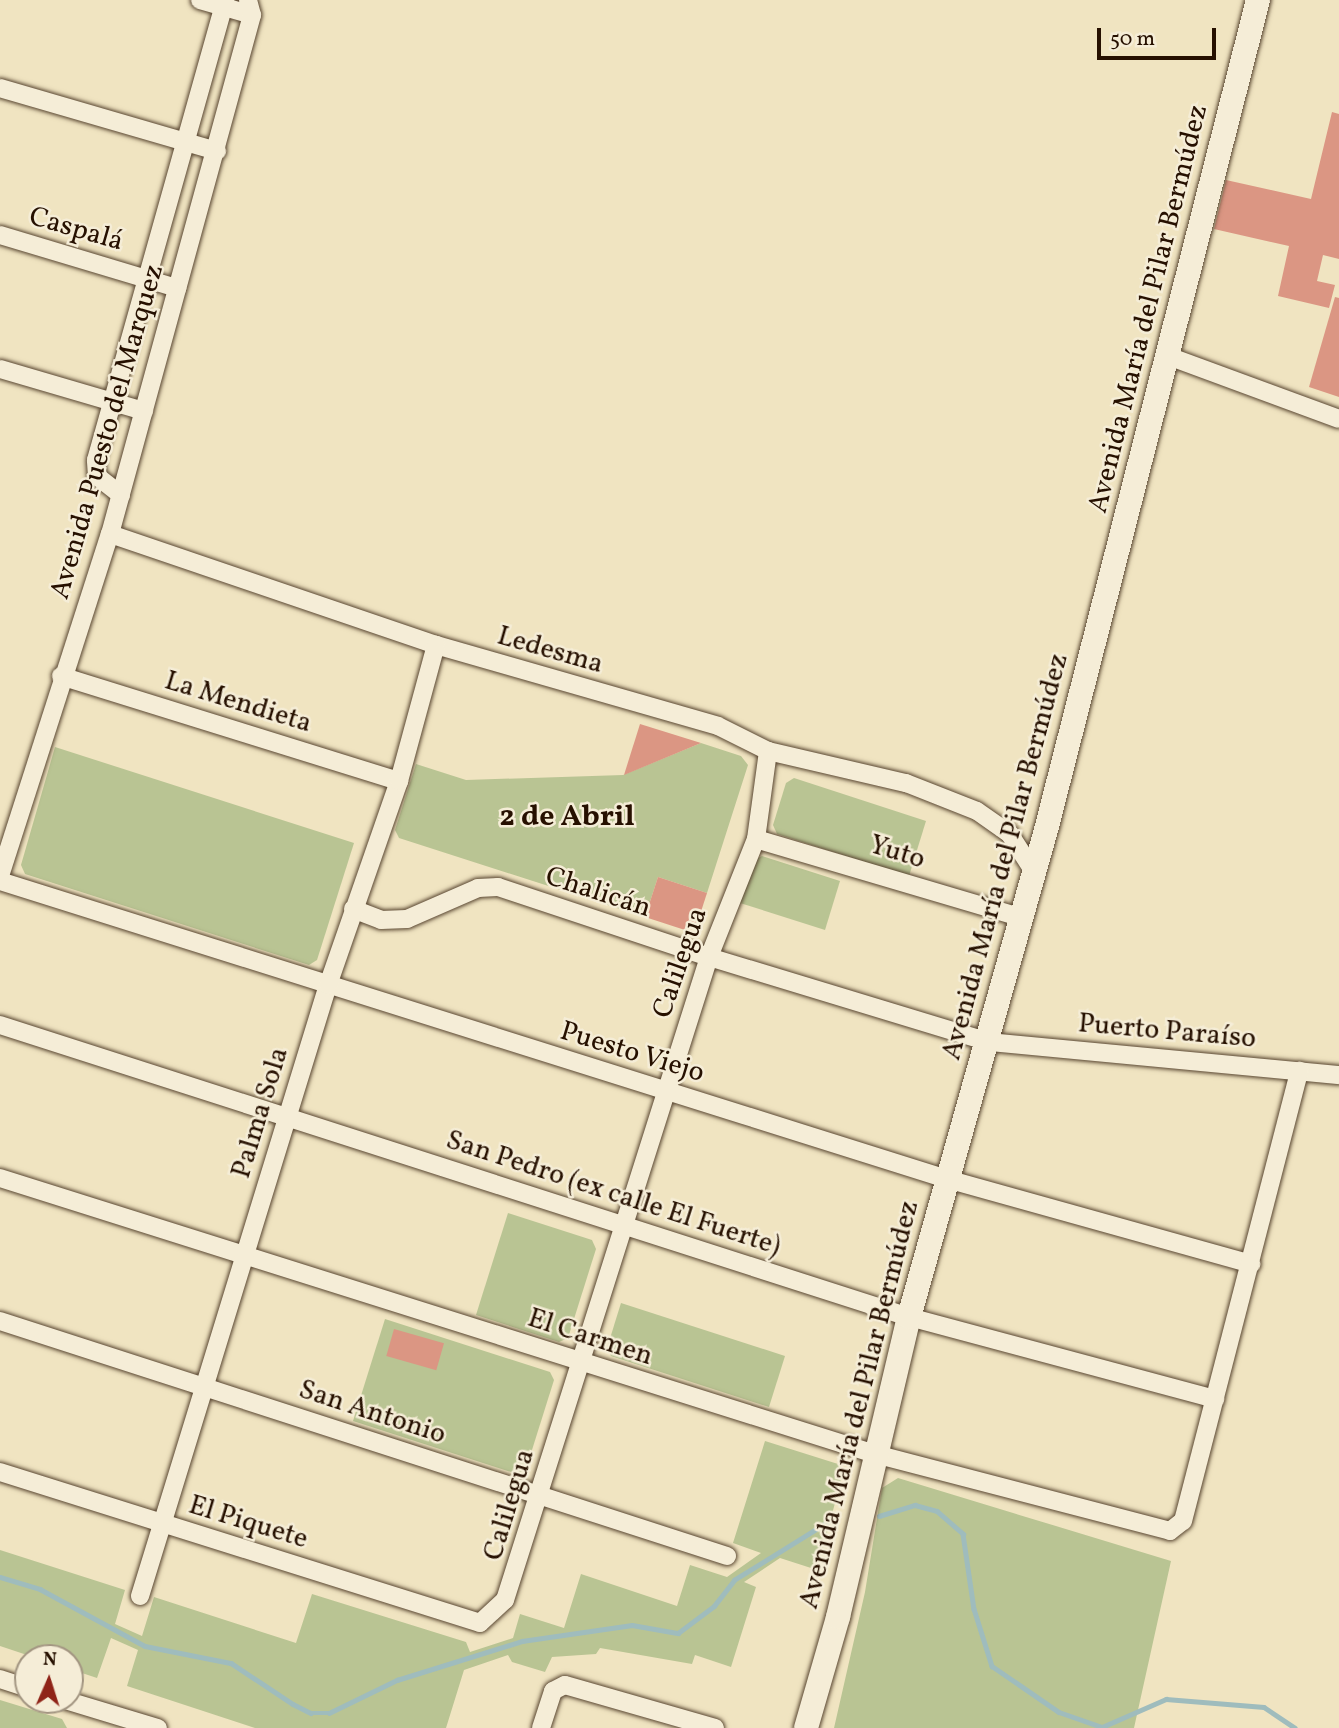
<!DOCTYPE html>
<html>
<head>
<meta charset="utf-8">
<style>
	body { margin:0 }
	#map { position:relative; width:1339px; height:1728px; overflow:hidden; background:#f0e4c1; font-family:Vollkorn,serif }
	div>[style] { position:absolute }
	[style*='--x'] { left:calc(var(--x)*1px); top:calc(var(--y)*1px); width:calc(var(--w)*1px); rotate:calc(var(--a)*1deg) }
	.green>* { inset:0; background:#b9c493 }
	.stream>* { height:4.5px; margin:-2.25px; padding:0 2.25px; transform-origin:2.25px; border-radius:2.25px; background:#9fbcbd }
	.building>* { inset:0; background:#db9683; transform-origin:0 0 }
	.roads { filter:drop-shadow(0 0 2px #584530) drop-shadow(0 0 2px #584530) }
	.street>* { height:18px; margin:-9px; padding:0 9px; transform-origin:9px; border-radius:9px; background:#f5edd7 }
	.secondary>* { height:24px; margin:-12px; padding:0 12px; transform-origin:12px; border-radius:12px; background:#f5edd7 }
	span { translate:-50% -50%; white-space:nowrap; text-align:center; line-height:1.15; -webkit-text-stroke:5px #f5edd7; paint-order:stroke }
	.street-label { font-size:28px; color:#261000 }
	.neighbourhood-label { font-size:30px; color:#261000; font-weight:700 }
	.north { position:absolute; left:14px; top:1644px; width:70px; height:70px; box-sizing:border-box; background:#f5edd7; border:2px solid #a29581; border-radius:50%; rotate:3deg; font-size:19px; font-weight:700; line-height:28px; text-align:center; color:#261000 }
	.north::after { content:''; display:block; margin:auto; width:24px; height:32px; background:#8f2418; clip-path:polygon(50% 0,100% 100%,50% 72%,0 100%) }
	.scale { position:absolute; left:1097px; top:28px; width:119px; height:32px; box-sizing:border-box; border:4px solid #261000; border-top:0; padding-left:9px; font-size:21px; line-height:24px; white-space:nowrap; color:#261000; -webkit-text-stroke:5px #f5edd7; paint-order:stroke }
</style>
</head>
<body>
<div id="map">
	<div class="green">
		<div style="clip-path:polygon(701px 743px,741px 756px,748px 765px,707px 893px,658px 877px,645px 917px,399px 838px,395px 830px,416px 764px,466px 780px,623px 775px)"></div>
		<div style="clip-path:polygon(55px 747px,354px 843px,317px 960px,309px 965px,25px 874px,21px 865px)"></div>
		<div style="clip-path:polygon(794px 778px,926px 821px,909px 876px,777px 834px,773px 825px,786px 783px)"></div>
		<div style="clip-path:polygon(762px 856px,840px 881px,825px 930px,740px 903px,754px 860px)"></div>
		<div style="clip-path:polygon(508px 1213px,592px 1240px,596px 1249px,568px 1338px,559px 1342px,476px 1315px)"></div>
		<div style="clip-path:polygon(621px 1303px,785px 1356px,769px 1407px,611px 1356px,607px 1348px)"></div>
		<div style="clip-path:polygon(385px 1319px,550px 1372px,554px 1380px,526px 1469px,517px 1474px,353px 1421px)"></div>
		<div style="clip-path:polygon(765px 1441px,838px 1464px,843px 1473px,819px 1563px,811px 1568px,780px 1558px,744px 1582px,756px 1587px,731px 1667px,695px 1655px,692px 1664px,600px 1648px,596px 1654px,552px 1657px,545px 1672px,512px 1662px,508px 1655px,464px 1670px,446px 1728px,255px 1728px,127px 1686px,138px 1650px,111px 1638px,97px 1678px,70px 1669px,70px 1658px,36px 1658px,0 1646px,0 1550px,125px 1590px,115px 1624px,142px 1636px,154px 1597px,296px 1643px,312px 1594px,466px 1642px,470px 1652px,513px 1638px,520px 1614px,564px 1628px,581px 1574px,677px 1606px,690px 1565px,727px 1577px,761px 1553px,733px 1543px)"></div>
		<div style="clip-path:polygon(898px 1478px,1171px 1561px,1134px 1728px,834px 1728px,865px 1592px,882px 1488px)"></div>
		<div style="clip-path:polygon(0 1700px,62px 1719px,67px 1728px,0 1728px)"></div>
	</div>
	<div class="stream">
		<div style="--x:879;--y:1516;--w:38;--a:-17"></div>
		<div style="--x:915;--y:1505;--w:23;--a:15"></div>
		<div style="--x:937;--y:1511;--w:35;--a:41"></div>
		<div style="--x:963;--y:1534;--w:76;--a:81.7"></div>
		<div style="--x:974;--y:1609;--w:60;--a:72.5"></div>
		<div style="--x:992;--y:1666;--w:81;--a:34.5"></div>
		<div style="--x:1059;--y:1712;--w:46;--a:19.2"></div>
		<div style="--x:1102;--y:1727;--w:70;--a:-23.6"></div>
		<div style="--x:1166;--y:1699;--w:98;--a:4.7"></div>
		<div style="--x:1264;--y:1707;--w:37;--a:34"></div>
		<div style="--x:0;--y:1577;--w:42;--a:16.7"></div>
		<div style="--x:40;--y:1589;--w:119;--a:28.5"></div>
		<div style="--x:145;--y:1646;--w:88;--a:11.2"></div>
		<div style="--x:231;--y:1663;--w:74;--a:33.5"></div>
		<div style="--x:293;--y:1704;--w:20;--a:27"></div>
		<div style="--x:311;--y:1713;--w:18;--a:0"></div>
		<div style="--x:329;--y:1713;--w:76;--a:-25.9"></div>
		<div style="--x:397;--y:1680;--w:131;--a:-17.3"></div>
		<div style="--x:522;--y:1641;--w:111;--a:-8.3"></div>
		<div style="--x:632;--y:1625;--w:47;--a:9.9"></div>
		<div style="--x:678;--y:1633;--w:45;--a:-36.9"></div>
		<div style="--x:714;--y:1606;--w:33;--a:-52"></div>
		<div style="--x:734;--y:1580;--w:118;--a:-31.8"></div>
	</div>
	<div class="building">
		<div style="clip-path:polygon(1332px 112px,1339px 114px,1339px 259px,1323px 255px,1317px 281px,1335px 285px,1329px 308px,1278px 296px,1289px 246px,1214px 229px,1226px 180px,1311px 199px)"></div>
		<div style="clip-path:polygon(1335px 297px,1339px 298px,1339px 397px,1309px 387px)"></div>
		<div style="clip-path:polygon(640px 724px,701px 743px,624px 775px)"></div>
		<div style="clip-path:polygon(658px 877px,707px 893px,696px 927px,688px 931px,645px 917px)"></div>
		<div style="left:394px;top:1329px;width:52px;height:28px;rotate:16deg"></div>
	</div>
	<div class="roads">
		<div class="street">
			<div style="--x:200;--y:0;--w:54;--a:16.1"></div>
			<div style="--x:0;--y:88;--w:226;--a:16.2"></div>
			<div style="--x:0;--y:235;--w:185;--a:16.7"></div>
			<div style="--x:1168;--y:356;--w:182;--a:20.2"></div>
			<div style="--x:0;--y:369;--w:150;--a:16.3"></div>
			<div style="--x:121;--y:495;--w:31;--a:-142"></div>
			<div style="--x:97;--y:476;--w:16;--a:-94"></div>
			<div style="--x:96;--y:460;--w:478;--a:-74.3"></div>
			<div style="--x:110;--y:534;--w:344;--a:18.8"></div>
			<div style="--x:436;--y:645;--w:293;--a:16"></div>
			<div style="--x:718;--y:726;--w:56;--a:26.6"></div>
			<div style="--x:768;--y:751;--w:142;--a:13.1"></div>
			<div style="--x:906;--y:783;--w:76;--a:21.5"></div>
			<div style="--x:977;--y:811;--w:39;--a:35"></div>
			<div style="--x:1009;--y:833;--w:46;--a:57.3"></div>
			<div style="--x:61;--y:676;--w:354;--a:17.3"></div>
			<div style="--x:756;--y:839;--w:278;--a:16.5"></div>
			<div style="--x:0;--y:876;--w:359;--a:-72.2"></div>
			<div style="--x:110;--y:534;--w:538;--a:-74.7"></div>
			<div style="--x:252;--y:15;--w:16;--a:-105"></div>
			<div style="--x:0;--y:881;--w:993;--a:17.47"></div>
			<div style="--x:947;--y:1179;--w:316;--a:15.6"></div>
			<div style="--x:353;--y:909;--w:30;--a:21"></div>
			<div style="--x:381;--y:920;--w:26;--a:-2"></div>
			<div style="--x:407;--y:919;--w:77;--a:-23.6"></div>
			<div style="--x:478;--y:888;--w:20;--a:-3"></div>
			<div style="--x:498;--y:887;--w:222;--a:18.4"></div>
			<div style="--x:709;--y:957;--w:293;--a:16.9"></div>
			<div style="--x:989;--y:1042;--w:352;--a:5.4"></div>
			<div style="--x:0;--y:1025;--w:955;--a:17.81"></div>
			<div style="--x:909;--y:1317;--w:317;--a:15"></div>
			<div style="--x:0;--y:1178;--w:917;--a:17.51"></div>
			<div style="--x:875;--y:1454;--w:305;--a:14.6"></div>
			<div style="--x:1170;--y:1531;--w:16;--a:-38"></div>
			<div style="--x:1183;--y:1521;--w:465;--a:-75.5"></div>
			<div style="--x:0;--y:1321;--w:764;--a:17.91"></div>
			<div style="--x:0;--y:1472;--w:503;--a:17.46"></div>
			<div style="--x:480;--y:1623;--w:34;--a:-43"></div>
			<div style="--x:505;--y:1600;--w:675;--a:-72.4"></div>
			<div style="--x:709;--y:957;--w:127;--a:-68.3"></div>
			<div style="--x:756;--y:839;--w:89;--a:-82.2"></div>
			<div style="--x:140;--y:1596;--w:639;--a:-72.9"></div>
			<div style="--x:328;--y:985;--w:216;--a:-70.8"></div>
			<div style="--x:399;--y:781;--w:141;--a:-74.8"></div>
			<div style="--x:0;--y:1679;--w:29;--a:18"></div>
			<div style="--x:65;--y:1700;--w:97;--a:16.8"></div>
			<div style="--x:541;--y:1728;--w:39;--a:-72"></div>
			<div style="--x:553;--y:1691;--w:13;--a:-27"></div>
			<div style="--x:565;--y:1685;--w:156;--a:16"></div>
		</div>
		<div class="secondary">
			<div style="--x:806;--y:1728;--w:116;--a:-73.9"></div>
			<div style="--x:838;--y:1617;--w:308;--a:-76.7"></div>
			<div style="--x:909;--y:1317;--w:506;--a:-74.29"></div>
			<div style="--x:1046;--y:830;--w:857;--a:-75.67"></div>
		</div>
	</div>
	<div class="street-label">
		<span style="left:76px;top:230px;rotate:16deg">Caspalá</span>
		<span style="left:1149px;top:309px;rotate:-76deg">Avenida María del Pilar Bermúdez</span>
		<span style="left:108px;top:432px;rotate:-74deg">Avenida Puesto del Marquez</span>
		<span style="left:550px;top:651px;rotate:16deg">Ledesma</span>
		<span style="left:238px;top:703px;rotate:17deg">La Mendieta</span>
		<span style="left:897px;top:853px;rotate:17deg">Yuto</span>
		<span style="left:1006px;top:857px;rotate:-75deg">Avenida María del Pilar Bermúdez</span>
		<span style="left:598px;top:893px;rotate:18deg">Chalicán</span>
		<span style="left:681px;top:963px;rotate:-71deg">Calilegua</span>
		<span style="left:1167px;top:1032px;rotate:5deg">Puerto Paraíso</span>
		<span style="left:632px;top:1053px;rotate:17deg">Puesto Viejo</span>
		<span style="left:261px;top:1113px;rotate:-73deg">Palma Sola</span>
		<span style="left:613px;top:1194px;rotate:18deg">San Pedro (ex calle El Fuerte)</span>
		<span style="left:590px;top:1338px;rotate:18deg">El Carmen</span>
		<span style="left:860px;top:1405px;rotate:-76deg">Avenida María del Pilar Bermúdez</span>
		<span style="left:372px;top:1413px;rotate:18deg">San Antonio</span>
		<span style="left:510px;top:1505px;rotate:-73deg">Calilegua</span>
		<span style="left:248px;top:1523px;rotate:17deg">El Piquete</span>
	</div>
	<div class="neighbourhood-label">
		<span style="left:567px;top:817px">2 de Abril</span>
	</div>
	<div class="north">N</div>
	<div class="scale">50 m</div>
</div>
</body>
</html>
